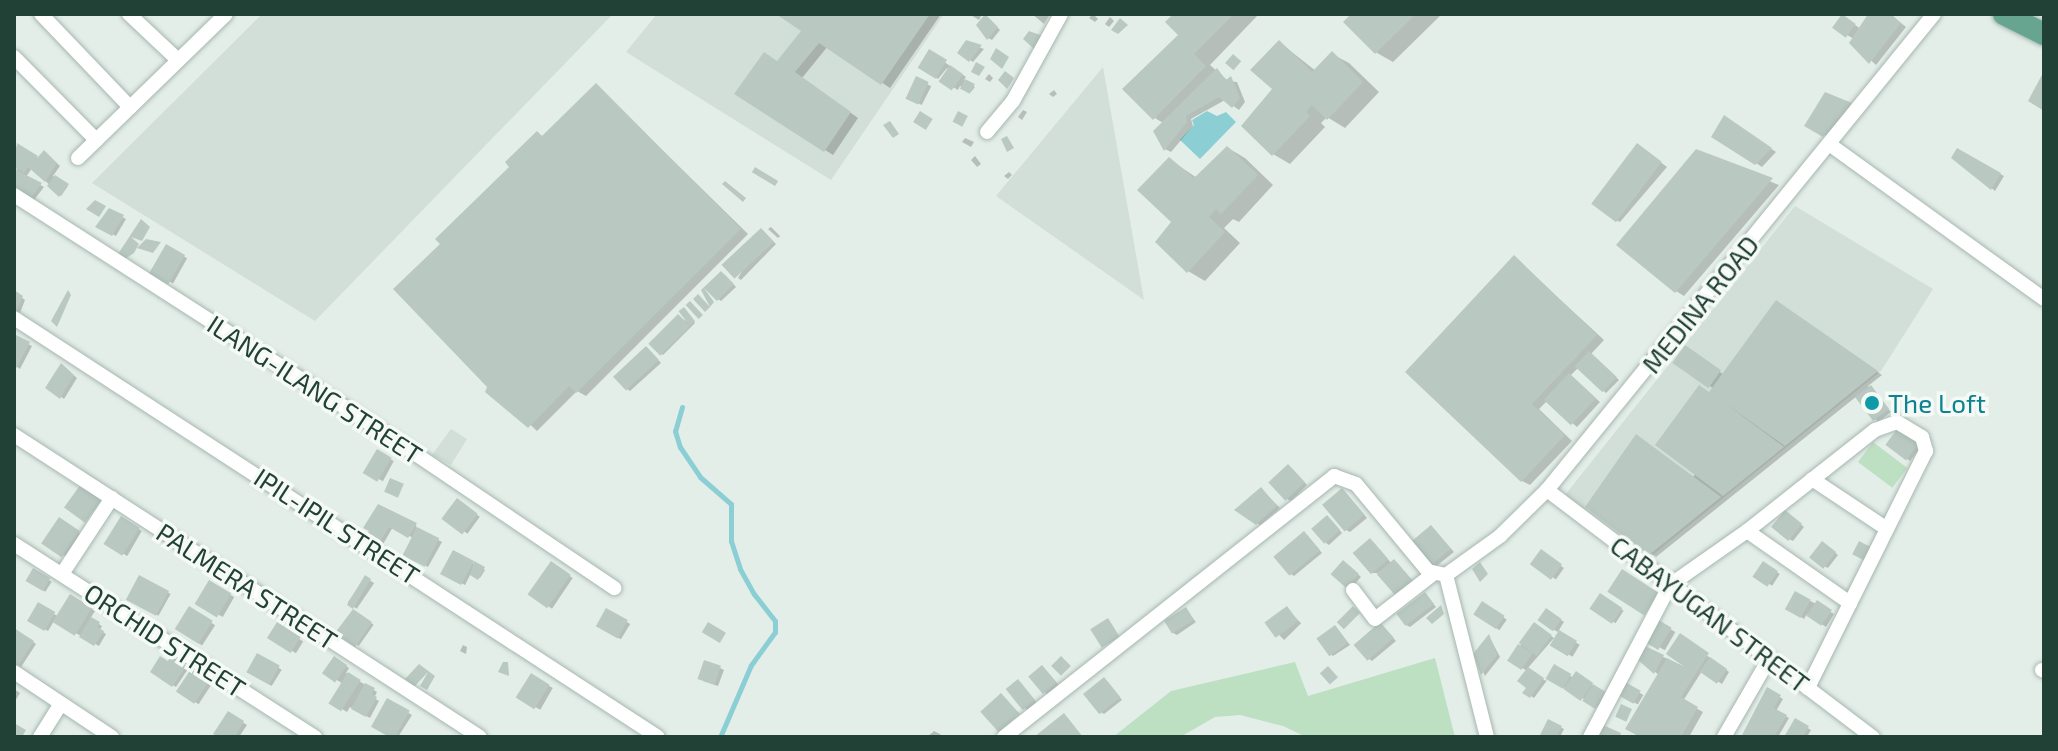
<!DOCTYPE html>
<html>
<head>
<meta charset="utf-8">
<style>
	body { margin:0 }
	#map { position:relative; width:2058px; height:751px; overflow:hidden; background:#e4eee9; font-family:"Exo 2",sans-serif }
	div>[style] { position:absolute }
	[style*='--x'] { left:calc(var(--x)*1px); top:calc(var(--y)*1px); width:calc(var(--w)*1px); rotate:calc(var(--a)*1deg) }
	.built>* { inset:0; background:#d2ded8 }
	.green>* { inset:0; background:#bde0c3; transform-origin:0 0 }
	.water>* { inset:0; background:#8bcfd5 }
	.shadow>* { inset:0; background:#0003; transform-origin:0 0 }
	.stream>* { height:5px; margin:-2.5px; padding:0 2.5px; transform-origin:2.5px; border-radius:2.5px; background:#8bcfd5 }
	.building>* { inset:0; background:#b9c9c2; transform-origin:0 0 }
	.roads { filter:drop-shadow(0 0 2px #a6b7b0) drop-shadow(0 0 2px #a6b7b0) }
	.street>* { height:14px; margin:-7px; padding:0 7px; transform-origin:7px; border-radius:7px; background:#fff }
	.primary>* { height:22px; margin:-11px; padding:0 11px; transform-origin:11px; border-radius:11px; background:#67a591 }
	.dots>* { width:22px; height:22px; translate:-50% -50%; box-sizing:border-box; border:4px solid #f5faf7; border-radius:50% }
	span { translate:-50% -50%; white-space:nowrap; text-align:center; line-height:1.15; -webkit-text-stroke:7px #f5faf7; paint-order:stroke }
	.street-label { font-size:26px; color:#224136 }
	.culture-label { font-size:26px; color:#0d838f }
	.left { translate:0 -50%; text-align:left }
	.frame { position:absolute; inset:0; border:16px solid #224136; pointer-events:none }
</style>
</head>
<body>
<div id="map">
	<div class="built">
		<div style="clip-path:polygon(262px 14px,613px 14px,315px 321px,92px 183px)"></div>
		<div style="clip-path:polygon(657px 14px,944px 14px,831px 180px,626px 52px)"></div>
		<div style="clip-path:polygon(1103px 67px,1144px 300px,996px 196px)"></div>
		<div style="clip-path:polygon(1795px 206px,1933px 289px,1881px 371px,1650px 557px,1565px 495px)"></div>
		<div style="clip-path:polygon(451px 429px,467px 439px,451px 465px,432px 455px)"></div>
	</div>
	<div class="green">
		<div style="left:1873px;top:442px;width:43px;height:25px;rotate:37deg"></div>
		<div style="clip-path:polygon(1435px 658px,1455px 737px,1306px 737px,1283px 726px,1240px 715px,1215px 717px,1180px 737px,1113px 737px,1171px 691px,1295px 662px,1308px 696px)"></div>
	</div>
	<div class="water">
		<div style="clip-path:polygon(1207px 111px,1217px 116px,1226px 112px,1236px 122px,1200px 159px,1180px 140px,1194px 125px,1192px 120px)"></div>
	</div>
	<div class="shadow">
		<div style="clip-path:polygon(780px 14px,941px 14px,890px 88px,828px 46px,802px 78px,858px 118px,833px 155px,737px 94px,778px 63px,804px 30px)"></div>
		<div style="clip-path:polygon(969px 14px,982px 14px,979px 20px)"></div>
		<div style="clip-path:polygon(1032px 14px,1050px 14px,1044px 24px)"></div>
		<div style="clip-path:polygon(1093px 14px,1098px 19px,1095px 22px,1089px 18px)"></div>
		<div style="clip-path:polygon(1176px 14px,1259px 14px,1210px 65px,1228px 81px,1237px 82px,1245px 102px,1239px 110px,1225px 100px,1191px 119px,1193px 126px,1171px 152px,1165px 149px,1163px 123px,1155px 118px,1181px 35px)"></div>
		<div style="clip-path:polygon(1354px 14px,1442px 14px,1393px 62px,1377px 53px,1346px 22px)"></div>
		<div style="clip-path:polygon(1871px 14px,1890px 14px,1906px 27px,1876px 65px,1852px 43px,1854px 39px,1835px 28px,1843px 17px,1861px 29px)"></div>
		<div style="clip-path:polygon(1110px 17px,1114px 21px,1109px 27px,1105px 24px)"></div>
		<div style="clip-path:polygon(989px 19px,1000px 30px,992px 40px,988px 38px)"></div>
		<div style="clip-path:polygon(1279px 42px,1316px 71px,1332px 54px,1349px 63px,1379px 92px,1345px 128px,1327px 117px,1321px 123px,1325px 127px,1290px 164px,1273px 154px)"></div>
		<div style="clip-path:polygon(967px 43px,984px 49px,973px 62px,970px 60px)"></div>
		<div style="clip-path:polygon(930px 52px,966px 77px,964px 80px,975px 87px,971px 92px,960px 86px,958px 90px,942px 81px,949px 70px,947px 68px,938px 79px,920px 67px)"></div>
		<div style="clip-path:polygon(989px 74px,993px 78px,990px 82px,985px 79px)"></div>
		<div style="left:917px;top:79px;width:16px;height:21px;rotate:27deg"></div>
		<div style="clip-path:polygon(596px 85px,748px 234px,586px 396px,577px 391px,537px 431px,490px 387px,512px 167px,537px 133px,544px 137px)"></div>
		<div style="clip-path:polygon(1054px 90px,1057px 94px,1053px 97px,1049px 94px)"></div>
		<div style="clip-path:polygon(1826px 95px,1851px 105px,1830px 138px,1807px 125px)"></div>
		<div style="clip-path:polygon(1023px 110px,1027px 112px,1022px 120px,1018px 117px)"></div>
		<div style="clip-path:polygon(1730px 121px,1776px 152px,1762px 167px,1714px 136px)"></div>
		<div style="clip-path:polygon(965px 138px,974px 142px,971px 147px,962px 142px)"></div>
		<div style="clip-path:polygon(18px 145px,39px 159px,48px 155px,60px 166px,53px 176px,68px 186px,61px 196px,32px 168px,26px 177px,44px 187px,34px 200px,14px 185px,17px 167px,14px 165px,14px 150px)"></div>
		<div style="clip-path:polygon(1228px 148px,1245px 158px,1273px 185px,1239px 222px,1233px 219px,1224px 228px,1240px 243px,1205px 281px,1188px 271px,1174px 222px,1169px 159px,1197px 178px)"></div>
		<div style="clip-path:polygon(1643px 149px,1667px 167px,1620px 222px,1614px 219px)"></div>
		<div style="clip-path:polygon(1957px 151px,2004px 176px,1995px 191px,1954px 157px)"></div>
		<div style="clip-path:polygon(1697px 152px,1779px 185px,1684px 296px,1676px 291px)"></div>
		<div style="clip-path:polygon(975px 156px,981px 164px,977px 167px,971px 160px)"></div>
		<div style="clip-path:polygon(1009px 172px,1012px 175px,1008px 179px,1004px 176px)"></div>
		<div style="clip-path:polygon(110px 211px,126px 219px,116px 236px,98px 227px)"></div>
		<div style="clip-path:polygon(771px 227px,780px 236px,778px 238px,768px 229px)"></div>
		<div style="clip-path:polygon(765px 233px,776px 244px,741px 280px,738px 278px)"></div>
		<div style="left:167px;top:247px;width:23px;height:29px;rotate:29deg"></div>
		<div style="clip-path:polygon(1515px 258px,1604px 340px,1591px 354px,1619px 380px,1606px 393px,1578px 368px,1570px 376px,1600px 402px,1577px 427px,1547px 401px,1539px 409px,1572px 441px,1530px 485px,1522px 481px)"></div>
		<div style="clip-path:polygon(725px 275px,736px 287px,721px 301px,718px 299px)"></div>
		<div style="clip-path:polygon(14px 292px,25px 300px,20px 313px,14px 310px)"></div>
		<div style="clip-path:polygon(1782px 306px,1882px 375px,1868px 386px,1891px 412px,1878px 422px,1857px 396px,1656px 557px,1650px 553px,1695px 474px,1714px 389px,1676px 363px,1686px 348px,1724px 375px)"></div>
		<div style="clip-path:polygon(685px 310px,695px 323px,663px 355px,650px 342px,679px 317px,690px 323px)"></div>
		<div style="clip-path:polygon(14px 337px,32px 346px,20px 369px,14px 365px)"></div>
		<div style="clip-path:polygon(650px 351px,661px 363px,630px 391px,627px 389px)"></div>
		<div style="clip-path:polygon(65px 368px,77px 378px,64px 399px,48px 387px)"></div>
		<div style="clip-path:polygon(1902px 433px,1921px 447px,1910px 461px,1888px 444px)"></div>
		<div style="left:377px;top:452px;width:19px;height:23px;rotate:28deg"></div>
		<div style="clip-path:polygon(1292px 469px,1307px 485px,1291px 501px,1287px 499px)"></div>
		<div style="clip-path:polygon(1261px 489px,1280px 508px,1260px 525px,1237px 510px)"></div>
		<div style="clip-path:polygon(1345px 492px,1367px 518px,1350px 532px,1346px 530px)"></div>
		<div style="left:458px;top:501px;width:27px;height:21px;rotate:36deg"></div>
		<div style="clip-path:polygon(1789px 514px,1804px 527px,1793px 541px,1789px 539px)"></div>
		<div style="left:121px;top:519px;width:24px;height:29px;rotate:30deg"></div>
		<div style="left:60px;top:520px;width:27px;height:27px;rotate:34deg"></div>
		<div style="clip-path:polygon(1331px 520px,1342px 533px,1329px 545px,1326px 543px)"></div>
		<div style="clip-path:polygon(416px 525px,417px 529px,442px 542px,428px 567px,404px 554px,413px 538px,393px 527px,382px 546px,367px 538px,372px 530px,366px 527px)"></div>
		<div style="clip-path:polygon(1432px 527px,1454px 552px,1434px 568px,1431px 566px)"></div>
		<div style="clip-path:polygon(1307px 535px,1322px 553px,1294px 576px,1291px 574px)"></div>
		<div style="clip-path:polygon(1373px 542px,1392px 564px,1398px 564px,1417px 586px,1399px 597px,1378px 573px,1372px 573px)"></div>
		<div style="clip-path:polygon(1825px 545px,1838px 555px,1828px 568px,1824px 566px)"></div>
		<div style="clip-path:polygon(454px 552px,485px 570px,480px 578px,471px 573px,465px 585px,443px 573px)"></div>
		<div style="left:1541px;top:552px;width:28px;height:14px;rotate:35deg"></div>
		<div style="left:1763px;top:563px;width:20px;height:14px;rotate:33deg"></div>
		<div style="left:552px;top:564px;width:25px;height:37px;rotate:34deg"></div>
		<div style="clip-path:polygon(1347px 564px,1361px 577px,1351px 588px,1347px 586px)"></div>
		<div style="left:33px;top:570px;width:22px;height:12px;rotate:32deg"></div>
		<div style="left:140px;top:577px;width:35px;height:25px;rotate:29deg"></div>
		<div style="left:365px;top:577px;width:11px;height:31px;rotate:34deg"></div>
		<div style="left:210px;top:583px;width:28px;height:23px;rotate:30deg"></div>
		<div style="clip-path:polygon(1796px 593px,1834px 614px,1826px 627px,1807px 614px,1804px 619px,1787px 608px)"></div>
		<div style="clip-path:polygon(1425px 594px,1436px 607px,1410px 627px,1406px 625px)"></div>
		<div style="clip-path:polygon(71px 596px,95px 611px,90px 619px,102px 626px,100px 630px,106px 634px,99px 646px,54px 621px,48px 631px,30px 621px,39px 605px,59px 617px)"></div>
		<div style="left:1601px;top:596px;width:27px;height:15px;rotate:33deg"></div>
		<div style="left:1483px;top:603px;width:29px;height:13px;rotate:35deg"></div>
		<div style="left:190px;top:609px;width:30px;height:24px;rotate:33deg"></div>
		<div style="left:1287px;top:609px;width:20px;height:24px;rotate:45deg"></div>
		<div style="left:607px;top:610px;width:27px;height:18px;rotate:31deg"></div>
		<div style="clip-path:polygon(1186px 610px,1196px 622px,1177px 635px,1173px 633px)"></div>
		<div style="left:354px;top:611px;width:24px;height:26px;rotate:35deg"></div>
		<div style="left:1546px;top:611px;width:21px;height:12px;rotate:31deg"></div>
		<div style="left:1658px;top:622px;width:20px;height:21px;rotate:30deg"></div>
		<div style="clip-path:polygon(1380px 624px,1396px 641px,1372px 661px,1369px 659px)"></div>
		<div style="left:277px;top:625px;width:31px;height:14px;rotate:32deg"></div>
		<div style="clip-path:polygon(1535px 625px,1554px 638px,1527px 669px,1546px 681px,1554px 667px,1574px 678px,1576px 674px,1608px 695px,1600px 708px,1548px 679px,1534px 698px,1525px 692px,1528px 687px,1527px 671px,1510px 660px)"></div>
		<div style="clip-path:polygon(1336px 627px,1350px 645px,1333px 656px,1330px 654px)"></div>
		<div style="clip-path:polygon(14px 630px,36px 644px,21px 667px,14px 662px)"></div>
		<div style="left:1560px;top:633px;width:23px;height:14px;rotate:31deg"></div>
		<div style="clip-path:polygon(1489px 636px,1500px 657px,1485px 676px,1475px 655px)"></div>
		<div style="clip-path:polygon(1681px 636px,1729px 672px,1722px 684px,1702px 671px,1683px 701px,1703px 712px,1689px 737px,1644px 737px,1659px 675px,1640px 660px,1646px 649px,1685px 667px)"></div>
		<div style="clip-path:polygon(463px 645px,467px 647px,466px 654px,460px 651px)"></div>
		<div style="left:258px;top:655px;width:28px;height:19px;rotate:32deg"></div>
		<div style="clip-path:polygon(334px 658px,349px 668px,346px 673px,377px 692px,374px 698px,379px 701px,370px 718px,350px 707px,347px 712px,332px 703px,343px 684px,325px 672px)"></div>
		<div style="clip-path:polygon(171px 659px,188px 669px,176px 687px,152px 672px)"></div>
		<div style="left:1042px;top:667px;width:26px;height:15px;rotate:47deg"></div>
		<div style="clip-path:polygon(720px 668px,724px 670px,718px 686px,703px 681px)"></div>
		<div style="left:191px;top:672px;width:24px;height:23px;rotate:33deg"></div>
		<div style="left:532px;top:676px;width:24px;height:25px;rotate:30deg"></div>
		<div style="clip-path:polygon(1108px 682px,1122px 700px,1104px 714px,1101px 712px)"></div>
		<div style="clip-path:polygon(1021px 684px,1037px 703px,1028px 710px,1024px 708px)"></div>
		<div style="left:1626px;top:685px;width:20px;height:11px;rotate:30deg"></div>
		<div style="clip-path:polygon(14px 689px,20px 693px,14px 703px)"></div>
		<div style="clip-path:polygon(1768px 690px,1783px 699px,1776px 711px,1789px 718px,1778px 737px,1743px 737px)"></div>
		<div style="clip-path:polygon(388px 701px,412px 715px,398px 737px,373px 726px)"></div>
		<div style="clip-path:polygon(228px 713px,247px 725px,239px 737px,222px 737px)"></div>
		<div style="clip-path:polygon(1549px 721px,1564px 729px,1560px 737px,1541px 737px)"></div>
		<div style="clip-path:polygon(1796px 721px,1811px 730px,1807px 737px,1787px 737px)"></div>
		<div style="clip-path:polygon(934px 731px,940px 734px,943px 737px,927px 737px)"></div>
	</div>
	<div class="stream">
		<div style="--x:682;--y:407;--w:25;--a:106"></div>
		<div style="--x:675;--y:431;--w:17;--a:73"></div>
		<div style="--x:680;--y:447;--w:36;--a:56"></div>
		<div style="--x:700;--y:477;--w:41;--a:41.1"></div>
		<div style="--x:731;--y:504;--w:37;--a:90"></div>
		<div style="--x:731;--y:541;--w:29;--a:72"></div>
		<div style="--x:740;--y:569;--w:29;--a:61"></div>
		<div style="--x:754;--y:594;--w:34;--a:52"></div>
		<div style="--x:775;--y:621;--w:11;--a:90"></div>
		<div style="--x:775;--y:632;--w:41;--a:126"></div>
		<div style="--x:751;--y:665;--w:78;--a:113.3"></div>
	</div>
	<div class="building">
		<div style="clip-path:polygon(776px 14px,930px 14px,881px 85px,819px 43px,795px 72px,851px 112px,824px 152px,734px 94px,764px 52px,777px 61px,801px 31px)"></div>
		<div style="clip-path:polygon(985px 14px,998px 27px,987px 40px,976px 25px)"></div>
		<div style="clip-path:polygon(1173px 14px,1234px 14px,1194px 54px,1206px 66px,1153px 120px,1122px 89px,1178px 35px,1165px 22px)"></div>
		<div style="clip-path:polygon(1351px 14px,1416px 14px,1375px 54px,1343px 22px)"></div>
		<div style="left:1842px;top:14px;width:17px;height:17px;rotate:36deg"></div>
		<div style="clip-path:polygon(1868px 14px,1891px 14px,1901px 23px,1869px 64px,1849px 43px)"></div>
		<div style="clip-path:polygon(1120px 18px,1128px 25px,1118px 34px,1111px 30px)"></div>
		<div style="clip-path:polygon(1029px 31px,1043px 36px,1034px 49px,1023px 39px)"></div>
		<div style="clip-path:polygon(966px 40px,982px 45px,969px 62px,957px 53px)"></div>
		<div style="clip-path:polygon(1279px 40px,1312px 72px,1332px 51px,1363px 82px,1327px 120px,1312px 105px,1306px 112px,1310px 116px,1272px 156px,1241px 126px,1272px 89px,1250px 70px)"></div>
		<div style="clip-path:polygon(996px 48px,1009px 57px,1002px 69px,990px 59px)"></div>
		<div style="left:929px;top:49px;width:21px;height:22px;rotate:31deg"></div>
		<div style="left:1233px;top:54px;width:11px;height:12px;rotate:41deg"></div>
		<div style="clip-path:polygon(976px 62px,985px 67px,979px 76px,971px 72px)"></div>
		<div style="left:950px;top:65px;width:16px;height:20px;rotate:35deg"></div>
		<div style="clip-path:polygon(1217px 68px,1226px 80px,1231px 76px,1240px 98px,1232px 108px,1219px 97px,1186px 116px,1187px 122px,1164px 151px,1153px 131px)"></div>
		<div style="clip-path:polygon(1005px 71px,1014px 78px,1007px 89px,998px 80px)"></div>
		<div style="clip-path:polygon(2044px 71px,2044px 111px,2028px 101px)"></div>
		<div style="left:916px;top:76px;width:14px;height:25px;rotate:25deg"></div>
		<div style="left:965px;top:79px;width:11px;height:11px;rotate:27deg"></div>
		<div style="clip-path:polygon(596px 83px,741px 229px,576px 393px,569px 386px,528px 428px,485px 392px,487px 387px,393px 289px,440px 244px,435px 239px,509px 167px,505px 162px,537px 131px,542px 136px)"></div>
		<div style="clip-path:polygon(1825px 92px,1852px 103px,1823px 137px,1804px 126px)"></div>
		<div style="left:920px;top:111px;width:15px;height:13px;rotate:32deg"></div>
		<div style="left:958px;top:111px;width:11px;height:12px;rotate:27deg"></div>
		<div style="clip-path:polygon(1724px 115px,1772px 148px,1755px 165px,1711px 137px)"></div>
		<div style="clip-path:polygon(890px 121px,899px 134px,893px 138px,883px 125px)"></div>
		<div style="clip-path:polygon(1007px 136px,1014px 148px,1007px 152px,1001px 139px)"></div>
		<div style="clip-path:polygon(17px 143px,38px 156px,32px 164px,44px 150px,57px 163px,45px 182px,28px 167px,24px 173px,14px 167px)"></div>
		<div style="left:1637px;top:143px;width:31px;height:76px;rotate:37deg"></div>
		<div style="clip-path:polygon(1227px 146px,1258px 175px,1221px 214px,1216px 209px,1209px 217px,1225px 232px,1187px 273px,1155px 242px,1171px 222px,1137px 190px,1169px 157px,1194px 178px)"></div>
		<div style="clip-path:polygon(1957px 148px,2001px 173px,1991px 190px,1951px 158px)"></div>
		<div style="clip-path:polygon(1696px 149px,1773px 178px,1675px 293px,1616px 245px)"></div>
		<div style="left:755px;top:167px;width:27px;height:6px;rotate:31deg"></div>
		<div style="clip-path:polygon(14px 169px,42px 183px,29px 200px,14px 188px)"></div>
		<div style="clip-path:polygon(55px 175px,69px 184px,59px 197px,47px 186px)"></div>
		<div style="clip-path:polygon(725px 181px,746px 198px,743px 202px,722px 184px)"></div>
		<div style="clip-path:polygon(95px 200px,106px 206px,99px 217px,86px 209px)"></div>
		<div style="clip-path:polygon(109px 208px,124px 215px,112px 236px,95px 227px)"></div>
		<div style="clip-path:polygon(141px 219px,150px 227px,142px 241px,131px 237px,139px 244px,134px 253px,125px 259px,116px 257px)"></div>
		<div style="left:761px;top:228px;width:19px;height:54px;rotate:47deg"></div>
		<div style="clip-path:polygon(146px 239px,161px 242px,153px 253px,137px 248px)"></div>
		<div style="left:166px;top:244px;width:22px;height:34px;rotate:30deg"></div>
		<div style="clip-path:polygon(1514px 255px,1597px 335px,1532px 404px,1565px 435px,1521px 482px,1405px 372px)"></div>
		<div style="clip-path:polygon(721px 271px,734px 284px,717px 301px,704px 288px,714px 302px,710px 307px,705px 312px,693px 299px,698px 294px,710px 307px,701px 290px)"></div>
		<div style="clip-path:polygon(14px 290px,23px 296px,14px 317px)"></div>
		<div style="clip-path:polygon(68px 290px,71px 295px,57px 327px,51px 321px)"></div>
		<div style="clip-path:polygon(1776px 300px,1878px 371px,1785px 446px,1722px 401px,1784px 447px,1723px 496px,1655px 445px,1699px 385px,1709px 392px)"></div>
		<div style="left:690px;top:301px;width:19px;height:6px;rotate:47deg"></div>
		<div style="left:684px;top:307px;width:18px;height:7px;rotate:52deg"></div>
		<div style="left:678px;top:314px;width:17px;height:42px;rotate:45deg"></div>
		<div style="clip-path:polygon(14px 334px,30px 342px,14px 372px)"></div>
		<div style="left:1685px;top:345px;width:44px;height:22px;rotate:35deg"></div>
		<div style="left:646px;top:346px;width:19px;height:45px;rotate:47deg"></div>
		<div style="left:1589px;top:351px;width:38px;height:21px;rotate:43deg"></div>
		<div style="clip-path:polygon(61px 363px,74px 375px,60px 399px,45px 388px)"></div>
		<div style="left:1569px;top:373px;width:37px;height:37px;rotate:43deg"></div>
		<div style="left:1871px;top:385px;width:30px;height:20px;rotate:53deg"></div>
		<div style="left:1898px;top:428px;width:26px;height:21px;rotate:37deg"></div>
		<div style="clip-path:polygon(1636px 434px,1721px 497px,1649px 555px,1585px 507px)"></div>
		<div style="left:377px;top:449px;width:17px;height:28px;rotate:31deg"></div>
		<div style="left:1288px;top:464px;width:25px;height:27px;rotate:47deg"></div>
		<div style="left:390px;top:478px;width:15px;height:15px;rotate:23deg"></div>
		<div style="left:81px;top:484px;width:26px;height:29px;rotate:36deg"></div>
		<div style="clip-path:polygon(1261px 487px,1277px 506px,1256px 525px,1234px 510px)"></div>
		<div style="left:1342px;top:488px;width:35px;height:26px;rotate:50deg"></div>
		<div style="left:457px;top:498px;width:26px;height:26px;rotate:37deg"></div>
		<div style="clip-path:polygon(378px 504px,417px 523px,408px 538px,389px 527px,377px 546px,365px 538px,369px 531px,363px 528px)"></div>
		<div style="left:1785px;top:510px;width:22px;height:22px;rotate:39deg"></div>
		<div style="left:1327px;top:515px;width:20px;height:21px;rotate:49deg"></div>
		<div style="left:121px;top:516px;width:22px;height:33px;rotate:32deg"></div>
		<div style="left:59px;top:517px;width:25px;height:32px;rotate:34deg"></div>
		<div style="left:1431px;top:525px;width:31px;height:28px;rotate:50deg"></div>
		<div style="left:417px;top:527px;width:25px;height:32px;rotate:27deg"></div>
		<div style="left:1304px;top:531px;width:25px;height:40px;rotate:50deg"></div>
		<div style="left:1370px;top:538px;width:28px;height:23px;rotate:49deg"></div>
		<div style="left:1822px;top:541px;width:18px;height:21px;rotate:38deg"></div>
		<div style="left:1859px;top:541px;width:13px;height:15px;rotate:27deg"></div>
		<div style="left:1541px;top:549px;width:26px;height:19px;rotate:36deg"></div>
		<div style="clip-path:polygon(453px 550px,474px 561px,485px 567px,478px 580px,470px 575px,474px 561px,461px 585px,440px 574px)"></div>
		<div style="left:1394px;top:559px;width:32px;height:23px;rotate:49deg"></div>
		<div style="left:1343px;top:560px;width:21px;height:19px;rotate:41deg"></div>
		<div style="left:551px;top:561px;width:24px;height:41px;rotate:35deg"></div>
		<div style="left:1763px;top:561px;width:18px;height:19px;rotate:34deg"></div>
		<div style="clip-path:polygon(1480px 562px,1488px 574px,1480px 582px,1472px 569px)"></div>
		<div style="left:33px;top:568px;width:20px;height:15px;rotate:30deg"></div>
		<div style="left:1622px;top:569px;width:44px;height:27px;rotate:33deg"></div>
		<div style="left:139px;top:575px;width:34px;height:28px;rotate:28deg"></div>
		<div style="clip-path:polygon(365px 575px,371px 579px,353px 609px,372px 622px,355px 647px,335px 633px,353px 609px,347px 605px)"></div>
		<div style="left:209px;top:580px;width:26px;height:28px;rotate:31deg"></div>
		<div style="left:1795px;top:591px;width:18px;height:21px;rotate:29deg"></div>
		<div style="left:1425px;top:592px;width:15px;height:36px;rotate:53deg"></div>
		<div style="left:1600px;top:593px;width:27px;height:19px;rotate:34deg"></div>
		<div style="left:70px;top:594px;width:26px;height:33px;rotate:32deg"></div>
		<div style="left:1817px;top:600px;width:18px;height:19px;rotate:34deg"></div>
		<div style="left:1482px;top:601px;width:27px;height:16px;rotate:33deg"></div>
		<div style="left:38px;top:602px;width:20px;height:22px;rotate:30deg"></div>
		<div style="clip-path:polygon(1441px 605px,1444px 614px,1432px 624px,1426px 618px)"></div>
		<div style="left:189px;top:606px;width:28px;height:27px;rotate:32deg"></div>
		<div style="left:1287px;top:606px;width:19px;height:28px;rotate:54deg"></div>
		<div style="left:1353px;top:606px;width:10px;height:23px;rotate:45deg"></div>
		<div style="left:1186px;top:607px;width:15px;height:26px;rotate:58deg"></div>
		<div style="left:606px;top:608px;width:25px;height:21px;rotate:29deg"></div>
		<div style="left:1546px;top:608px;width:19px;height:15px;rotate:35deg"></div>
		<div style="clip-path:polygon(91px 617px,100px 622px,97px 627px,104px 631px,94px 646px,79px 637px)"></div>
		<div style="left:1108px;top:618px;width:22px;height:21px;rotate:58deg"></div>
		<div style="left:1657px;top:619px;width:17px;height:26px;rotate:31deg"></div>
		<div style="left:277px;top:622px;width:28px;height:19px;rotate:32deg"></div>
		<div style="left:708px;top:622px;width:21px;height:12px;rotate:31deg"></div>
		<div style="left:1380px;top:622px;width:21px;height:35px;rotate:49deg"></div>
		<div style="left:1534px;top:622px;width:22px;height:26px;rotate:36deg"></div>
		<div style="left:1335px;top:625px;width:22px;height:23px;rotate:54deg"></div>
		<div style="clip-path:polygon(14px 628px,34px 641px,17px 667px,14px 665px)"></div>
		<div style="left:1559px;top:630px;width:21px;height:18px;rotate:31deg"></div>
		<div style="clip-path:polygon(1680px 633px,1709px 653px,1681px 697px,1698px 707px,1681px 737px,1640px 737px,1625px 729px,1667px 658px,1686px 668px,1666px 654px)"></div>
		<div style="clip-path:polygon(1489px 634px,1497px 655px,1481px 675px,1473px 654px)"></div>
		<div style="left:1518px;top:644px;width:17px;height:20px;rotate:33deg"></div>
		<div style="clip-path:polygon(1645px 646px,1664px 655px,1654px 674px,1638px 660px)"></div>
		<div style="left:257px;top:653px;width:26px;height:22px;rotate:29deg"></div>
		<div style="clip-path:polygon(160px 656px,168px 661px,171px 656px,186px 666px,172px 687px,150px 672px)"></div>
		<div style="left:334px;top:656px;width:16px;height:21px;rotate:35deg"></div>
		<div style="left:1061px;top:656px;width:14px;height:14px;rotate:45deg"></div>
		<div style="left:1710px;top:657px;width:21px;height:18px;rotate:35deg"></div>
		<div style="left:704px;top:660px;width:18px;height:20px;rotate:19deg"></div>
		<div style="clip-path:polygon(503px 662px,508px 662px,509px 676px,498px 672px)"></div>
		<div style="clip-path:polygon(419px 664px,435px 676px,427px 690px,420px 686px,428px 672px,414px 687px,405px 679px)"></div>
		<div style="left:1554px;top:664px;width:20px;height:17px;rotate:30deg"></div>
		<div style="left:1042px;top:665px;width:23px;height:18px;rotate:50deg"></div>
		<div style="left:1328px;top:666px;width:15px;height:11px;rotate:48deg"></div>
		<div style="clip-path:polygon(1528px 667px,1544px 678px,1530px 698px,1522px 693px,1526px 688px,1517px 681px)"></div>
		<div style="left:191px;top:669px;width:22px;height:27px;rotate:34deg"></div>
		<div style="left:1576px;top:671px;width:21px;height:22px;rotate:35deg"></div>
		<div style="left:348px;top:672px;width:15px;height:37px;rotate:32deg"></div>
		<div style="left:531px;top:673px;width:22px;height:29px;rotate:32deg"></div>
		<div style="left:1104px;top:677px;width:26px;height:27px;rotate:51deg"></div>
		<div style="left:1018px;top:679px;width:27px;height:16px;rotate:51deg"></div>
		<div style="left:1625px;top:682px;width:18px;height:15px;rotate:29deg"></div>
		<div style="clip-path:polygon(365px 683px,375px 688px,372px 694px,377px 697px,366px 717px,351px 709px)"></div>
		<div style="left:1593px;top:684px;width:15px;height:20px;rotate:32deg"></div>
		<div style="clip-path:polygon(1767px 687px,1781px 695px,1774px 708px,1787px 715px,1774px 737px,1741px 737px)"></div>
		<div style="left:1001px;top:693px;width:28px;height:28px;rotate:48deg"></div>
		<div style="left:387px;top:698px;width:26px;height:33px;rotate:29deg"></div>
		<div style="left:1621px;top:704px;width:12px;height:14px;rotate:24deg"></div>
		<div style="clip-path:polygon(228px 711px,244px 721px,235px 737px,219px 737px,213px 734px)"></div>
		<div style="clip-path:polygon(1064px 713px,1083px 737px,1034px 737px)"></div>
		<div style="clip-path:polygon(1795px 718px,1809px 726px,1803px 737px,1784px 737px)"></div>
		<div style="clip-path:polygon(1548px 719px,1562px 726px,1556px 737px,1539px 737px)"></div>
		<div style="clip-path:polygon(14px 723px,26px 730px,22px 737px,14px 737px)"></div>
		<div style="clip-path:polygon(1603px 725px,1621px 733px,1620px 737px,1598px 737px)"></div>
	</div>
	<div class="roads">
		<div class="street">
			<div style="--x:41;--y:14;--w:129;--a:46.3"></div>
			<div style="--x:129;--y:14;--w:67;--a:43.2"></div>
			<div style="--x:14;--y:57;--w:117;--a:45.3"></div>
			<div style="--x:987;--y:132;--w:40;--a:-50"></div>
			<div style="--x:1013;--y:101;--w:99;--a:-61.1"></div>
			<div style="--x:1829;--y:144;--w:265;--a:35.8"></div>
			<div style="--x:78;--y:158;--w:206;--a:-44.2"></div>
			<div style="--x:14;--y:195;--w:428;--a:32.7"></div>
			<div style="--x:374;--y:426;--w:290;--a:34"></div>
			<div style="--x:14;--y:318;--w:768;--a:33.05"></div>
			<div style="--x:14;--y:435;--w:555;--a:32.95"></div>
			<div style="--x:1812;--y:479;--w:90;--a:33.7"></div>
			<div style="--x:1547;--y:490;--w:409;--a:37.2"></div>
			<div style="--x:1747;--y:531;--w:126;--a:35"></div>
			<div style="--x:14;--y:544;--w:358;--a:32.7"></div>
			<div style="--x:62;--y:574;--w:91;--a:-56.7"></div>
			<div style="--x:1446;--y:575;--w:67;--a:-35.8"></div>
			<div style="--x:1500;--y:536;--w:66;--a:-44.4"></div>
			<div style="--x:1547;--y:490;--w:613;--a:-50.89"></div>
			<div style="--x:1446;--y:575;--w:167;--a:75.8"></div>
			<div style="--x:1353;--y:590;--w:36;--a:53"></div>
			<div style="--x:1375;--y:619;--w:73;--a:-37.8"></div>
			<div style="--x:2042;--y:670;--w:2;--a:27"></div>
			<div style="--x:14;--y:672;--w:118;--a:33.6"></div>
			<div style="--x:40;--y:737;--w:39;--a:-58"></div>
			<div style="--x:1004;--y:737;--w:421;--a:-38.3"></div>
			<div style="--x:1334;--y:476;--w:23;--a:20"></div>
			<div style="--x:1356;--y:484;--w:113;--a:50.4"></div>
			<div style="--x:1428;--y:571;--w:18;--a:13"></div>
			<div style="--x:1590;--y:737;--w:172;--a:-62.2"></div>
			<div style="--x:1670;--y:585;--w:94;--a:-35"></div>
			<div style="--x:1747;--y:531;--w:163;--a:-38.3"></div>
			<div style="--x:1875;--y:430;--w:23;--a:-20"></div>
			<div style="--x:1897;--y:422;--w:29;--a:31"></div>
			<div style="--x:1922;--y:437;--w:15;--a:74"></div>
			<div style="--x:1926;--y:451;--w:265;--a:116.5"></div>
			<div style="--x:1724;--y:737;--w:90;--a:-60"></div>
		</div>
		<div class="primary">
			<div style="--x:2004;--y:14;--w:45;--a:26.6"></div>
		</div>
	</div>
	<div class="dots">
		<div style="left:1872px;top:403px;background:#0f9aa8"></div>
	</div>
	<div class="street-label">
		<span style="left:1700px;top:304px;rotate:-51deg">MEDINA ROAD</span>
		<span style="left:315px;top:389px;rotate:33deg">ILANG-ILANG STREET</span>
		<span style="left:337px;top:526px;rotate:33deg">IPIL-IPIL STREET</span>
		<span style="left:247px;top:586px;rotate:33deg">PALMERA STREET</span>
		<span style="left:1710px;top:614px;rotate:37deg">CABAYUGAN STREET</span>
		<span style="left:165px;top:640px;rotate:33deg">ORCHID STREET</span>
	</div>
	<div class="culture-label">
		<span class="left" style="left:1888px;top:403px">The Loft</span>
	</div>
	<div class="frame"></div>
</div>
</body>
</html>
